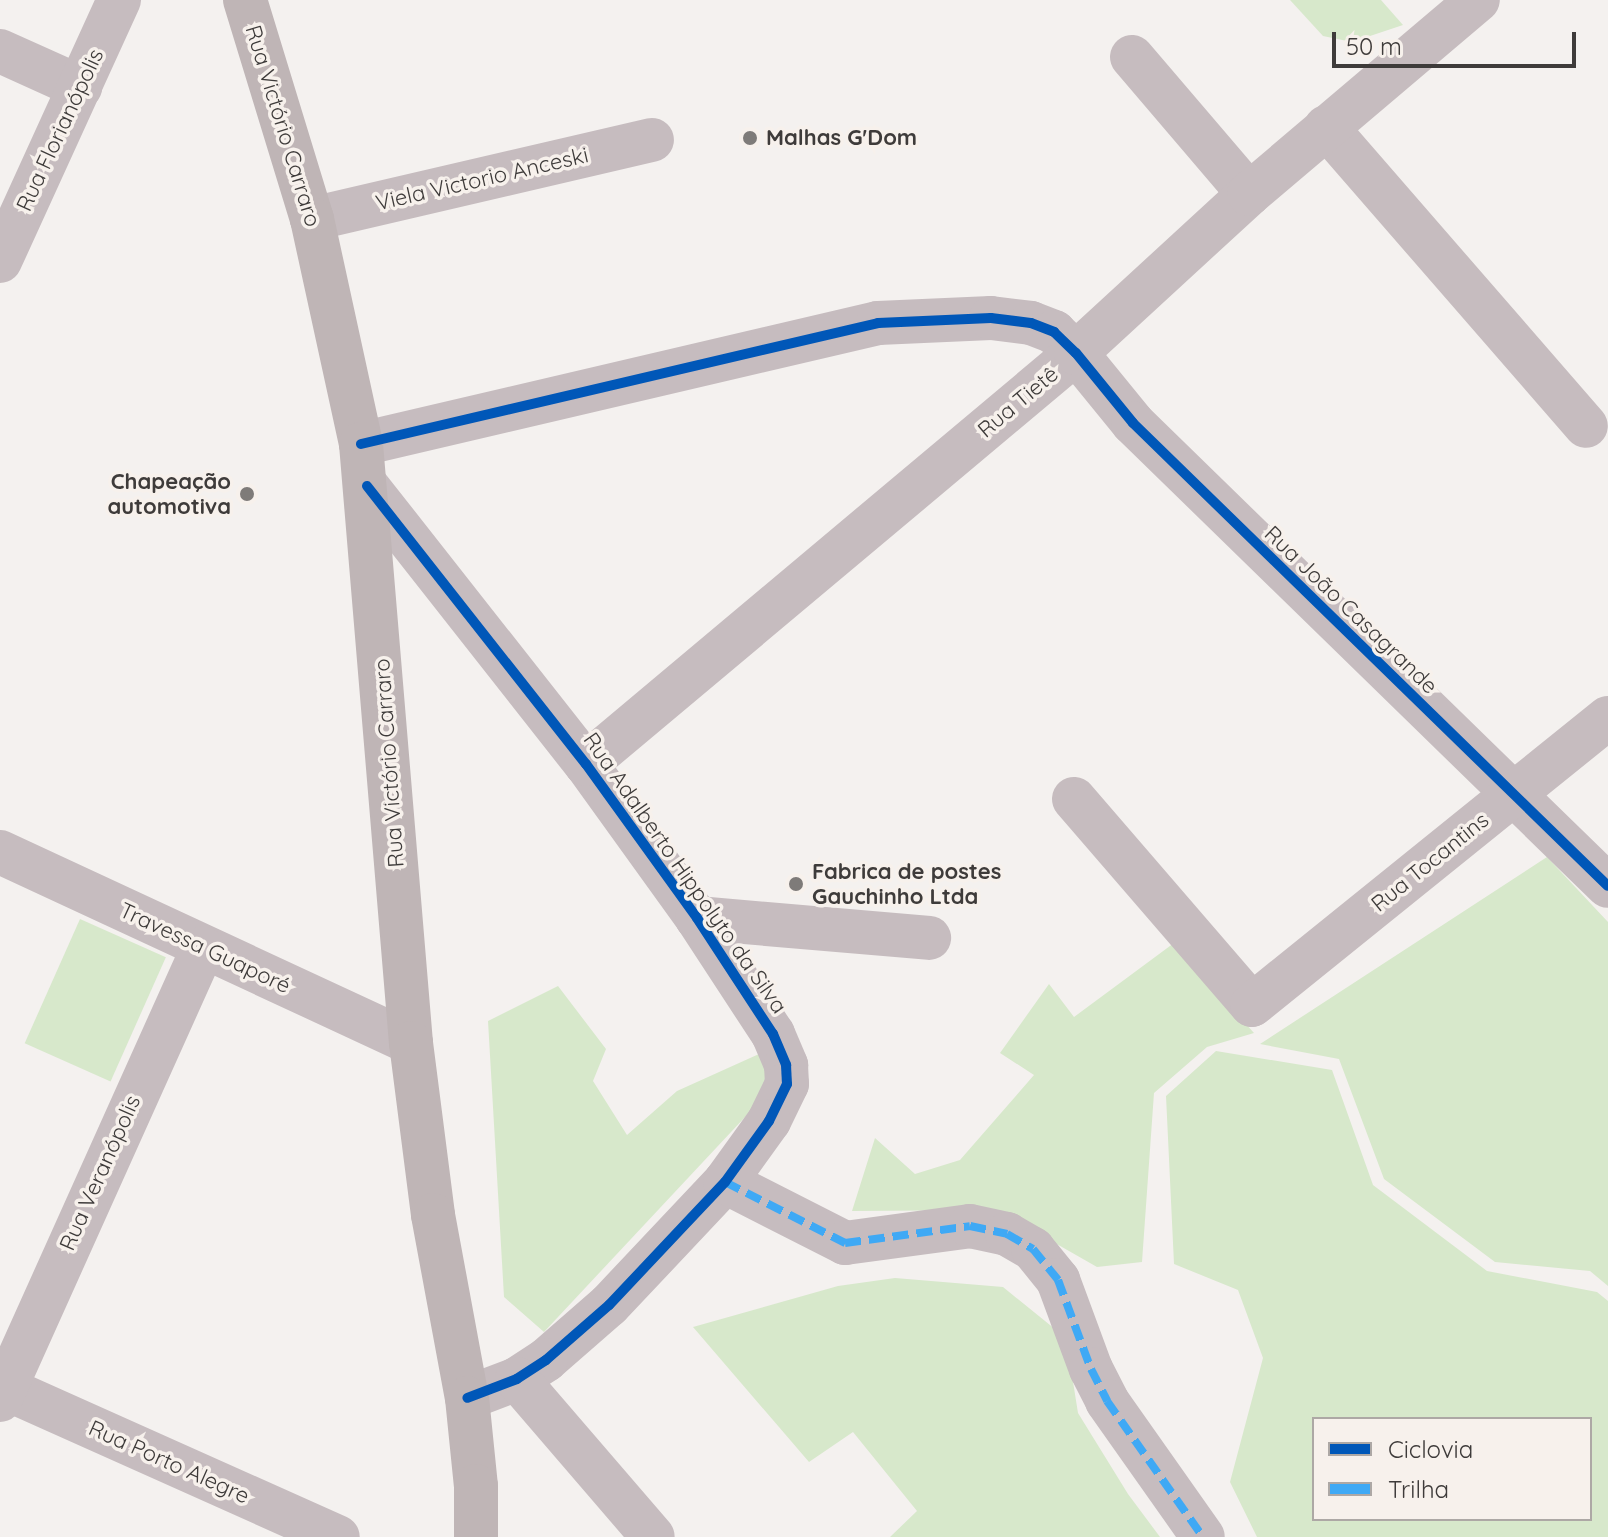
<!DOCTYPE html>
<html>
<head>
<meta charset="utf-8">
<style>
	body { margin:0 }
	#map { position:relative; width:1608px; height:1537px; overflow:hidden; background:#f4f1ef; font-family:Quicksand,sans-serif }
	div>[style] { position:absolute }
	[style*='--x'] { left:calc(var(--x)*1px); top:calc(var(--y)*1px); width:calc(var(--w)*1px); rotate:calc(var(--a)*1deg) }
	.green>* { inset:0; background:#d7e8cb; transform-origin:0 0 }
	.minor>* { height:44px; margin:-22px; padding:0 22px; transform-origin:22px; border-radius:22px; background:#c6bcbf }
	.major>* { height:44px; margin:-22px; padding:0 22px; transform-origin:22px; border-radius:22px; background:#bfb5b6 }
	.quiet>* { height:8px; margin-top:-4px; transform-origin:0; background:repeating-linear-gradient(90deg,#3fa9f5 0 16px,transparent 0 24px) }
	.cycleway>* { height:10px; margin:-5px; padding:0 5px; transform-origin:5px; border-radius:5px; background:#0057b8 }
	.dots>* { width:22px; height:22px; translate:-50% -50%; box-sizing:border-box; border:4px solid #f7f1ec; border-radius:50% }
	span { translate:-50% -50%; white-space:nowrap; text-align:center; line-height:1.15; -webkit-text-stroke:7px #f7f1ec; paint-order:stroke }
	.street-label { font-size:22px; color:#3e3b3a }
	.poi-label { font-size:22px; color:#3e3b3a; font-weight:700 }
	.left { translate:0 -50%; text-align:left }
	.right { translate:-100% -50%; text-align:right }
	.legend { position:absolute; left:1312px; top:1417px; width:280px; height:104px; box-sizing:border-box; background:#f7f1ec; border:2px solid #ada8a5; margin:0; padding:10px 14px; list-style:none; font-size:24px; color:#3e3b3a }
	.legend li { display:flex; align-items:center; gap:16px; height:40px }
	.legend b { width:40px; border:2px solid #ada8a5 }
	.scale { position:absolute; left:1332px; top:32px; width:244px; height:36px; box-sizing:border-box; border:4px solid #3e3b3a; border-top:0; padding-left:10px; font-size:24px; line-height:28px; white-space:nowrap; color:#3e3b3a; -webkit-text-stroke:6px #f7f1ec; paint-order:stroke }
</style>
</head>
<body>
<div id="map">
	<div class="green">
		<div style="clip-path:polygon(1290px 0,1381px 0,1403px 25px,1352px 42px,1323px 36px)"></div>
		<div style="clip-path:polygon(1547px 857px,1608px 922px,1608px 1286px,1590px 1271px,1495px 1262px,1384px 1179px,1339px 1059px,1260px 1044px)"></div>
		<div style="left:80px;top:919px;width:94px;height:136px;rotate:24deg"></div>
		<div style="clip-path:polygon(1174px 943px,1254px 1033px,1207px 1047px,1154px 1093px,1142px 1262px,1097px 1267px,997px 1210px,852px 1211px,875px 1138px,915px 1174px,960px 1160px,1034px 1075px,1000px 1053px,1049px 984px,1074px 1017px)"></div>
		<div style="clip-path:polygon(558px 986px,606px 1049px,593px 1081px,627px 1135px,677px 1091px,759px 1054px,773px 1087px,544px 1332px,504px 1297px,488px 1021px)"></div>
		<div style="clip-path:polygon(evenodd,1216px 1051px,1332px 1070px,1373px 1185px,1487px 1271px,1597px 1292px,1608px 1301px,1608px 1537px,1257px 1537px,1230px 1482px,1263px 1358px,1238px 1290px,1174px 1264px,1166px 1096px,1216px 1051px,1314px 1419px,1590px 1419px,1590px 1519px,1314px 1519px,1314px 1419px)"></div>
		<div style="clip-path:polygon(895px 1278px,1003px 1287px,1066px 1338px,1078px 1413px,1128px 1494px,1160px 1537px,890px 1537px,917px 1511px,853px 1432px,809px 1462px,693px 1327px,838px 1286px)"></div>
	</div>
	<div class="minor">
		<div style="--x:0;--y:51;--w:88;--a:24.2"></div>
		<div style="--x:1132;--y:57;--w:180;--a:49.5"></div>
		<div style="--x:1326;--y:127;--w:396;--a:49"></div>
		<div style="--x:312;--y:219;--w:349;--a:-13.1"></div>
		<div style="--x:0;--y:261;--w:287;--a:-65.5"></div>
		<div style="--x:361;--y:444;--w:531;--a:-13.17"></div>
		<div style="--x:878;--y:323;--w:113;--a:-2.5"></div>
		<div style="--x:991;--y:318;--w:40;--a:7.1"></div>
		<div style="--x:1031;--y:323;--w:25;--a:21"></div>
		<div style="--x:1054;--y:332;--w:30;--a:44"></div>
		<div style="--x:1076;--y:353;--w:90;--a:50.8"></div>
		<div style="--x:1133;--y:423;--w:663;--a:44.27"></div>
		<div style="--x:367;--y:486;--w:354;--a:51.8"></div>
		<div style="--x:586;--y:764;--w:190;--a:54.2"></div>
		<div style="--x:697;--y:918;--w:139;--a:56.8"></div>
		<div style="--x:773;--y:1034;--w:34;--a:67"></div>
		<div style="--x:786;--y:1065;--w:19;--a:87"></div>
		<div style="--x:787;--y:1084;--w:41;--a:115.9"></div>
		<div style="--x:769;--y:1121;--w:75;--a:125.8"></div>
		<div style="--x:725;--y:1182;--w:169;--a:133.3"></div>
		<div style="--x:609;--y:1305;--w:84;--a:138.9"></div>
		<div style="--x:546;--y:1360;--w:35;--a:147"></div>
		<div style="--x:517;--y:1379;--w:53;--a:159.2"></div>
		<div style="--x:586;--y:764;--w:640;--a:-39.99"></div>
		<div style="--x:1076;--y:353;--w:235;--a:-42.6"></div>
		<div style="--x:1249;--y:194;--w:300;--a:-40.3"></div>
		<div style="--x:1074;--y:799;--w:272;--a:49.2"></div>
		<div style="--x:1252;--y:1005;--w:457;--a:-38.9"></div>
		<div style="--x:0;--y:852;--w:453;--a:24.9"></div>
		<div style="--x:697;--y:918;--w:233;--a:4.9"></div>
		<div style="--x:725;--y:1182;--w:135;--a:26.9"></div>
		<div style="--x:845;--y:1243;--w:126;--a:-7.7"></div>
		<div style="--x:970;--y:1226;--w:38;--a:12"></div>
		<div style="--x:1007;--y:1234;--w:30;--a:30"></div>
		<div style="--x:1033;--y:1249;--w:40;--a:51"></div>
		<div style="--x:1058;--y:1280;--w:95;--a:69.7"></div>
		<div style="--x:1091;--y:1369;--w:36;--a:63"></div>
		<div style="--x:1107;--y:1401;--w:166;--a:54.8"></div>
		<div style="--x:517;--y:1379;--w:208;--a:49.3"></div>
		<div style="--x:0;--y:1386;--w:370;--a:24.1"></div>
		<div style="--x:0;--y:1400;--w:495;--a:-65.8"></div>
	</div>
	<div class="major">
		<div style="--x:245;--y:0;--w:229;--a:73"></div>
		<div style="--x:312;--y:219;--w:230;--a:77.7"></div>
		<div style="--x:361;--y:444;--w:601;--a:85.23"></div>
		<div style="--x:411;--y:1043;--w:173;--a:82.7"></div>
		<div style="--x:433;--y:1215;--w:186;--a:79.5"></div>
		<div style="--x:467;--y:1398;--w:88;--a:84.2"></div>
		<div style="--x:476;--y:1486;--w:51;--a:90"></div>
	</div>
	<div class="quiet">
		<div style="--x:725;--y:1182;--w:135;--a:26.9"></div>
		<div style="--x:845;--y:1243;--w:126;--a:-7.7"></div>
		<div style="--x:970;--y:1226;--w:38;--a:12"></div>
		<div style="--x:1007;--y:1234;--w:30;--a:30"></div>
		<div style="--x:1033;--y:1249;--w:40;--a:51"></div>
		<div style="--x:1058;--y:1280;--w:95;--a:69.7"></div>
		<div style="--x:1091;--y:1369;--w:36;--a:63"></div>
		<div style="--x:1107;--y:1401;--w:166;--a:54.8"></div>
	</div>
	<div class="cycleway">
		<div style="--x:361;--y:444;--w:531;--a:-13.17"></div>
		<div style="--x:878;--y:323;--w:113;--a:-2.5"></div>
		<div style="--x:991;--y:318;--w:40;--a:7.1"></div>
		<div style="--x:1031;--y:323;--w:25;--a:21"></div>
		<div style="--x:1054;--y:332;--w:30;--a:44"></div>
		<div style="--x:1076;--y:353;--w:90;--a:50.8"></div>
		<div style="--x:1133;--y:423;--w:663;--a:44.27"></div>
		<div style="--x:367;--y:486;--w:354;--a:51.8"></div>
		<div style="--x:586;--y:764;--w:190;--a:54.2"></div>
		<div style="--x:697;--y:918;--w:139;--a:56.8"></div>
		<div style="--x:773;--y:1034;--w:34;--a:67"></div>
		<div style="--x:786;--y:1065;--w:19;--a:87"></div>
		<div style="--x:787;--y:1084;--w:41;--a:115.9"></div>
		<div style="--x:769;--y:1121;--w:75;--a:125.8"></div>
		<div style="--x:725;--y:1182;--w:169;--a:133.3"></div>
		<div style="--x:609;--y:1305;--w:84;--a:138.9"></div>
		<div style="--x:546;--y:1360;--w:35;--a:147"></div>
		<div style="--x:517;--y:1379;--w:53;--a:159.2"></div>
	</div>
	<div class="dots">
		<div style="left:750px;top:138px;background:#7e7b79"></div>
		<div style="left:247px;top:494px;background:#7e7b79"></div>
		<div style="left:796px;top:884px;background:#7e7b79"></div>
	</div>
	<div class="street-label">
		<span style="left:283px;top:126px;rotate:73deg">Rua Victório Carraro</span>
		<span style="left:60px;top:130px;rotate:-65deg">Rua Florianópolis</span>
		<span style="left:482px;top:179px;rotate:-13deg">Viela Victorio Anceski</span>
		<span style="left:1018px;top:402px;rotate:-40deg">Rua Tietê</span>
		<span style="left:1351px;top:610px;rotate:44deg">Rua João Casagrande</span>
		<span style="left:389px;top:763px;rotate:-94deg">Rua Victório Carraro</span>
		<span style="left:1430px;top:862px;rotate:-39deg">Rua Tocantins</span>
		<span style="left:685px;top:873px;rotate:55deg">Rua Adalberto Hippolyto da Silva</span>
		<span style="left:205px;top:948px;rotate:25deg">Travessa Guaporé</span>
		<span style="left:100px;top:1173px;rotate:-66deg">Rua Veranópolis</span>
		<span style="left:169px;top:1462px;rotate:24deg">Rua Porto Alegre</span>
	</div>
	<div class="poi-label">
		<span class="left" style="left:766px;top:138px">Malhas G'Dom</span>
		<span class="right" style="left:231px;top:494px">Chapeação<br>automotiva</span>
		<span class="left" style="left:812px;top:884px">Fabrica de postes<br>Gauchinho Ltda</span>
	</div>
	<ul class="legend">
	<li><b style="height:10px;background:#0057b8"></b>Ciclovia</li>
	<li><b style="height:10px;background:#3fa9f5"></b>Trilha</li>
	</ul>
	<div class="scale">50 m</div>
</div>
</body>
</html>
